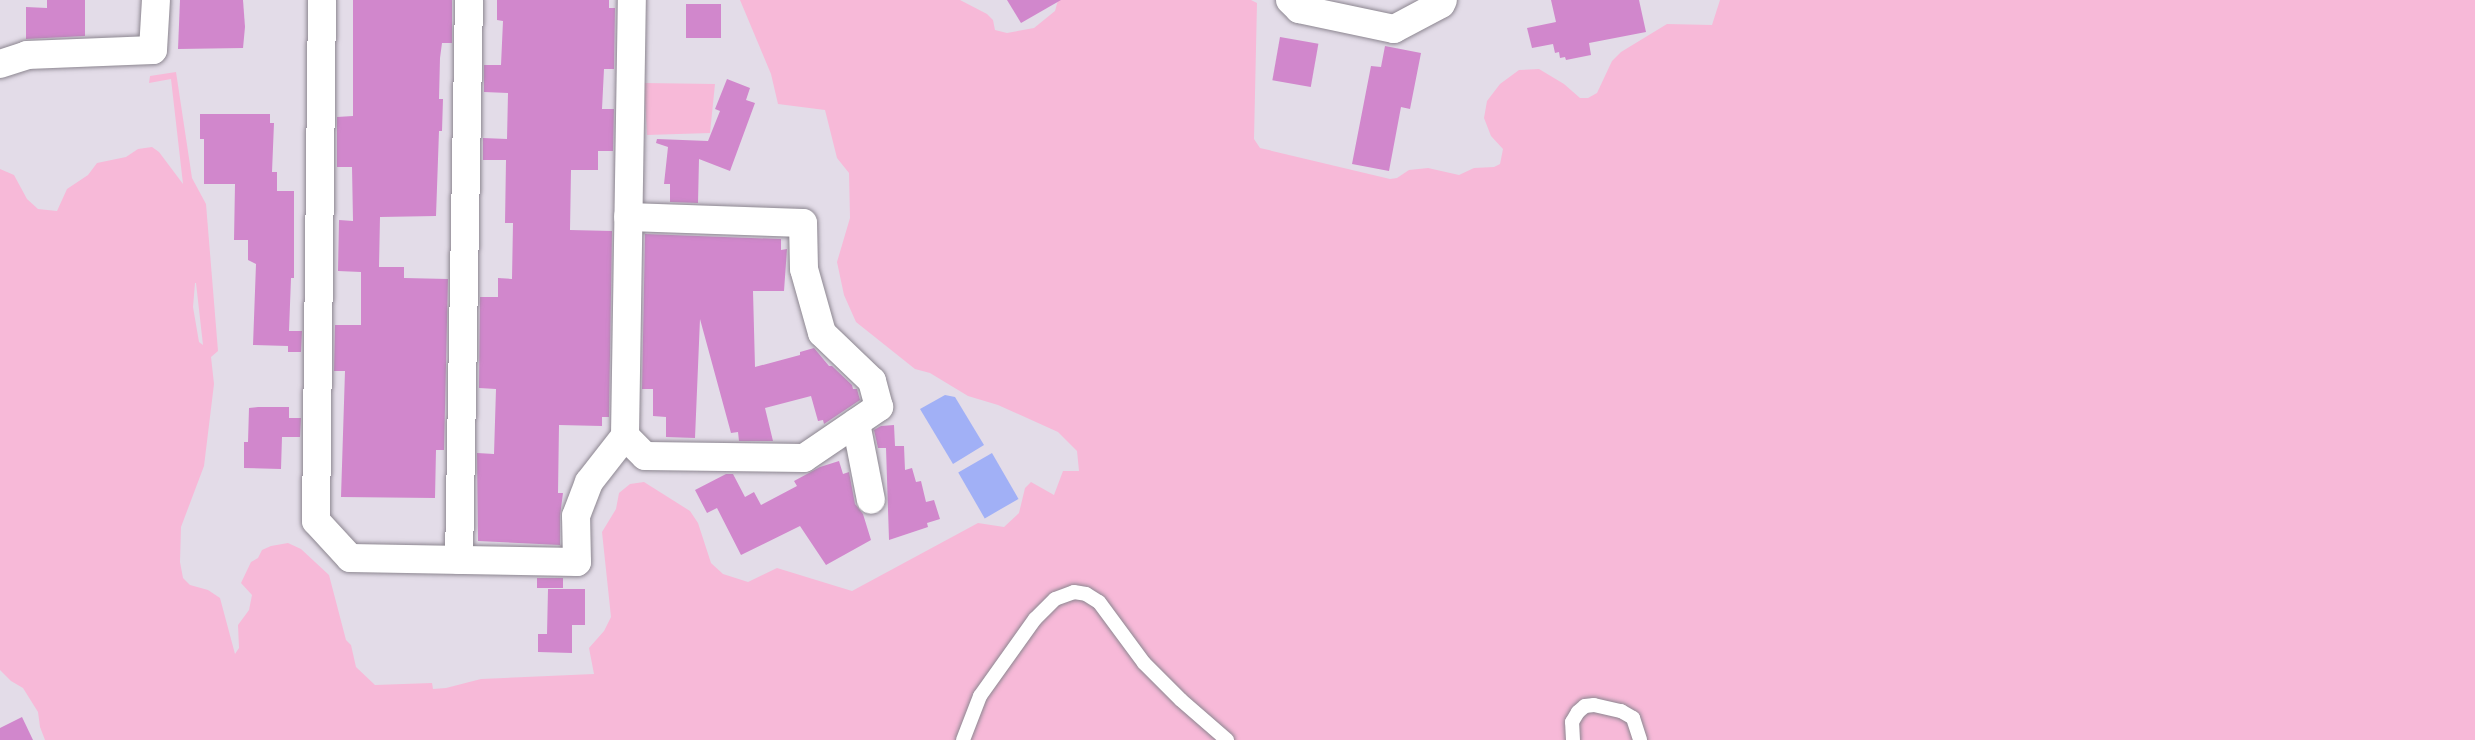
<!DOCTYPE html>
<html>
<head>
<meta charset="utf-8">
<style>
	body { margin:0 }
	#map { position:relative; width:2475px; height:740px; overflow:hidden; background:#e3dce8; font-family:Montserrat,sans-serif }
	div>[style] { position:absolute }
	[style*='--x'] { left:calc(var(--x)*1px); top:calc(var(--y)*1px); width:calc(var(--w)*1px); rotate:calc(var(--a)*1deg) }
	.green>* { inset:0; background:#f7b9d8 }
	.water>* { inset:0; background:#a1b0f6; transform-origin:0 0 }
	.building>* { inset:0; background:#d187cc; transform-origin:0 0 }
	.roads { filter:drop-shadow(0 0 2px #8c8690) drop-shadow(0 0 2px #8c8690) }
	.service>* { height:14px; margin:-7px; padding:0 7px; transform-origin:7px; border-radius:7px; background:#fff }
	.minor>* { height:28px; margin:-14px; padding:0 14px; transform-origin:14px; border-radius:14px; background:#fff }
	span { translate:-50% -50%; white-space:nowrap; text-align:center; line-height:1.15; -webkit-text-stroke:5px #e3dce8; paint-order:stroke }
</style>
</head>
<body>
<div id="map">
	<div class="green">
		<div style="clip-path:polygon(evenodd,740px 0,960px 0,987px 14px,993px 20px,995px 30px,1007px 33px,1034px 28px,1055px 11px,1058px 0,1251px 0,1257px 3px,1254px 139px,1260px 148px,1390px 179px,1397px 178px,1409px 170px,1428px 168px,1459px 175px,1474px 168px,1494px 167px,1500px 164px,1503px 149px,1491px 136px,1484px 118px,1487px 101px,1500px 84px,1519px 70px,1539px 69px,1564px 84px,1580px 98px,1588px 98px,1597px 93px,1612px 61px,1621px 52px,1667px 24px,1712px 25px,1720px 0,2475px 0,2475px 740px,45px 740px,40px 727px,38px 712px,23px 688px,11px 681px,0 670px,0 169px,14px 175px,27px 199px,38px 209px,57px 211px,67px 189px,88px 175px,97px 163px,126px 157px,138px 149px,152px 147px,159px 152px,183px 184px,171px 79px,149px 83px,150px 76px,176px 72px,192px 178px,206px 204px,218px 351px,211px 357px,214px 384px,204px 466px,181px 527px,180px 562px,183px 578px,190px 585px,208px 590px,220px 598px,235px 654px,239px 648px,238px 625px,249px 610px,252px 595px,241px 583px,251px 562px,258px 558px,262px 550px,271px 546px,288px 543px,301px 549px,329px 575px,346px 640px,351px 645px,356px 667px,375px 685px,432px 683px,433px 689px,446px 688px,481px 679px,594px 674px,589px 648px,604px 631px,611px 617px,602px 532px,616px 509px,619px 493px,630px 484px,644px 482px,690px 511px,698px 523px,711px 563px,723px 574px,748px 582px,777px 568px,852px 591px,978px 523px,1004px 527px,1019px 513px,1025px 488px,1031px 482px,1054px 495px,1063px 471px,1079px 471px,1077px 451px,1058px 432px,998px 405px,968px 396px,930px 373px,915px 369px,856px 322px,844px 295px,837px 262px,850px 218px,849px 173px,837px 158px,825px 110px,778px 104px,771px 74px,740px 0,195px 283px,196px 283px,203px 345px,199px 342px,193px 307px,195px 283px)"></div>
		<div style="clip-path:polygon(644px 83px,715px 84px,710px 133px,647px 135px)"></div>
	</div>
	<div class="water">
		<div style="clip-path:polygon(945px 395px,955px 397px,984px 445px,953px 464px,920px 409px)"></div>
		<div style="left:992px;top:453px;width:53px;height:39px;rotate:60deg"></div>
	</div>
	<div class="building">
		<div style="clip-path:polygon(47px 0,85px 0,85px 36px,26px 39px,26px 7px,47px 8px)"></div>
		<div style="clip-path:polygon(180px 0,243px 0,245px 27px,243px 48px,178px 49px)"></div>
		<div style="clip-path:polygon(353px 0,452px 0,452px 43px,442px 43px,440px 58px,439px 99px,443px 99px,442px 131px,439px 131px,436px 216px,380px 217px,379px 267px,404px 267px,404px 278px,448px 279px,444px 450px,436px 450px,435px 498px,341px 497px,345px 371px,334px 371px,335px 325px,361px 325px,361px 272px,338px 271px,339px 220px,353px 221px,352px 167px,337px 167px,337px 117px,353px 116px)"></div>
		<div style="clip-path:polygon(497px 0,609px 0,609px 8px,615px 8px,614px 69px,604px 69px,602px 109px,614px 109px,613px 151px,598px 151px,598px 170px,571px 170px,570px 230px,612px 231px,609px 417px,602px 417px,602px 426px,559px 425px,558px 493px,563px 493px,560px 516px,560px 545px,478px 541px,477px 453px,494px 454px,496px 389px,479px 388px,480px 297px,498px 297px,498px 278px,512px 279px,513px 223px,505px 223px,506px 160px,483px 160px,483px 138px,507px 139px,508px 93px,484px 92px,484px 65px,501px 65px,503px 21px,497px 20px)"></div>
		<div style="clip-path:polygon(1007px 0,1061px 0,1021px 23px)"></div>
		<div style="clip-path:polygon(1551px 0,1639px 0,1646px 32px,1589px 43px,1591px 55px,1566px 60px,1565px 57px,1560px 58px,1559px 52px,1555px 53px,1553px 44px,1532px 48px,1527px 28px,1556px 22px)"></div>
		<div style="left:686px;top:4px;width:35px;height:34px"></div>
		<div style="left:1280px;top:37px;width:39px;height:44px;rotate:10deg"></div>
		<div style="clip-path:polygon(1385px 46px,1421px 53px,1410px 109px,1401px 107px,1389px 171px,1352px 164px,1371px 66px,1381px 67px)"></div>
		<div style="clip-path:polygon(727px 79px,750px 88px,746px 100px,755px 103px,730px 171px,699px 159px,698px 203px,670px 202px,670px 184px,664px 184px,668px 147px,656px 143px,657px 139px,708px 141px,720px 111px,715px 109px)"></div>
		<div style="clip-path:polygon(200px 114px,270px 114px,270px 123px,274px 123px,272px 172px,277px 172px,277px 191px,294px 191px,294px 278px,291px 278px,289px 331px,302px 331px,301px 352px,288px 352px,288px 346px,253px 345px,256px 264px,248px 260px,248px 240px,234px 240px,235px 184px,204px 184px,204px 139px,200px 139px)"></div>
		<div style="clip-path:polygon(645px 234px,781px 239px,781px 250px,787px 249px,784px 291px,753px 291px,755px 367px,800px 355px,800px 352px,814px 348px,829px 366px,832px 366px,852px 385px,853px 389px,857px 389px,860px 400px,824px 424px,823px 420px,818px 421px,811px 396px,765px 408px,773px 441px,739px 441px,738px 432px,731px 433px,700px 319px,695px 438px,666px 437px,666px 417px,653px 416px,653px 389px,642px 389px)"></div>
		<div style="clip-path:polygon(258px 407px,289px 407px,289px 418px,301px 418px,300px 437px,282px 437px,281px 469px,244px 468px,244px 442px,248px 442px,249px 408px)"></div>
		<div style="clip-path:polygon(894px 425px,895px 446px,904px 446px,905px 470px,912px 468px,916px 482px,921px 481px,926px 502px,934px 500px,940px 519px,927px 523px,928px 527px,889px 540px,886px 448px,878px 448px,874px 430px,881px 426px)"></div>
		<div style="clip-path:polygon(839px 461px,843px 474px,849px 472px,855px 504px,863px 514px,871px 540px,826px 565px,800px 526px,741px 555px,717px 508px,707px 513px,695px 490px,726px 474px,733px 474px,745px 497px,754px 492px,761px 505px,797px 486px,794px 481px,820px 467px)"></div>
		<div style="left:537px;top:578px;width:26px;height:10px"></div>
		<div style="clip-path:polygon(548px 589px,585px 589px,585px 625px,572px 625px,572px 653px,538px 652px,538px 634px,547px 634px)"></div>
		<div style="clip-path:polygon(22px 717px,33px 740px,0 740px,0 728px)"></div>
	</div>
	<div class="roads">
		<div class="service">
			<div style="--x:963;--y:740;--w:47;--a:-68.9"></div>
			<div style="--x:980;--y:696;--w:95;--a:-54.5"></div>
			<div style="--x:1035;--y:619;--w:28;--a:-45"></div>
			<div style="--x:1055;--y:599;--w:20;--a:-20"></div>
			<div style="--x:1074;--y:592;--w:12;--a:9"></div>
			<div style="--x:1086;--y:594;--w:15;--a:32"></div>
			<div style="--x:1099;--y:602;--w:76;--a:53.6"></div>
			<div style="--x:1144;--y:663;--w:52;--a:45"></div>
			<div style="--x:1181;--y:700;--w:61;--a:41"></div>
			<div style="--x:1573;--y:740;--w:18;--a:-93"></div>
			<div style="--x:1572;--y:722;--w:12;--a:-59"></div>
			<div style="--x:1578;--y:712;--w:9;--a:-41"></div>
			<div style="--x:1585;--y:706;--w:9;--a:-6"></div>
			<div style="--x:1594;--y:705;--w:28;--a:13"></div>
			<div style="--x:1621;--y:711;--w:14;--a:30"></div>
			<div style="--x:1633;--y:718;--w:23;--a:72"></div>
		</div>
		<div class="minor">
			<div style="--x:322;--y:0;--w:521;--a:90.66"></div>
			<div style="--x:316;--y:521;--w:50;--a:47.4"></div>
			<div style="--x:350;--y:558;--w:227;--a:1"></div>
			<div style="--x:577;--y:562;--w:46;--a:-91.2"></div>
			<div style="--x:576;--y:516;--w:36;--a:-69"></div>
			<div style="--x:589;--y:482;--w:58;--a:-52"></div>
			<div style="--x:625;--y:436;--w:436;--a:-89.1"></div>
			<div style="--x:1290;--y:0;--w:13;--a:45"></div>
			<div style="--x:1299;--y:9;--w:97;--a:11.9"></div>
			<div style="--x:1394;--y:29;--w:53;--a:-28"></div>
			<div style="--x:1441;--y:4;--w:4;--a:-63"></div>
			<div style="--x:0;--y:64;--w:28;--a:-18"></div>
			<div style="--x:27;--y:55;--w:126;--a:-2.3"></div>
			<div style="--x:153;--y:50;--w:50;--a:-86.6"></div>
			<div style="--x:856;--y:423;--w:78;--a:79"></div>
			<div style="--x:625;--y:436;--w:28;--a:45"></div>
			<div style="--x:645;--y:456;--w:159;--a:0.7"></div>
			<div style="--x:804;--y:458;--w:91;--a:-34.2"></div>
			<div style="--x:879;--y:407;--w:27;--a:-105"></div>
			<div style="--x:872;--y:381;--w:69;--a:-136.2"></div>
			<div style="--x:822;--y:333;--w:66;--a:-105.7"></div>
			<div style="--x:804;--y:269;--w:46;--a:-91.2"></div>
			<div style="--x:803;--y:223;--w:175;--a:-178"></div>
			<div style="--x:459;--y:560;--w:560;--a:-88.98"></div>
		</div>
	</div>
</div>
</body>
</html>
